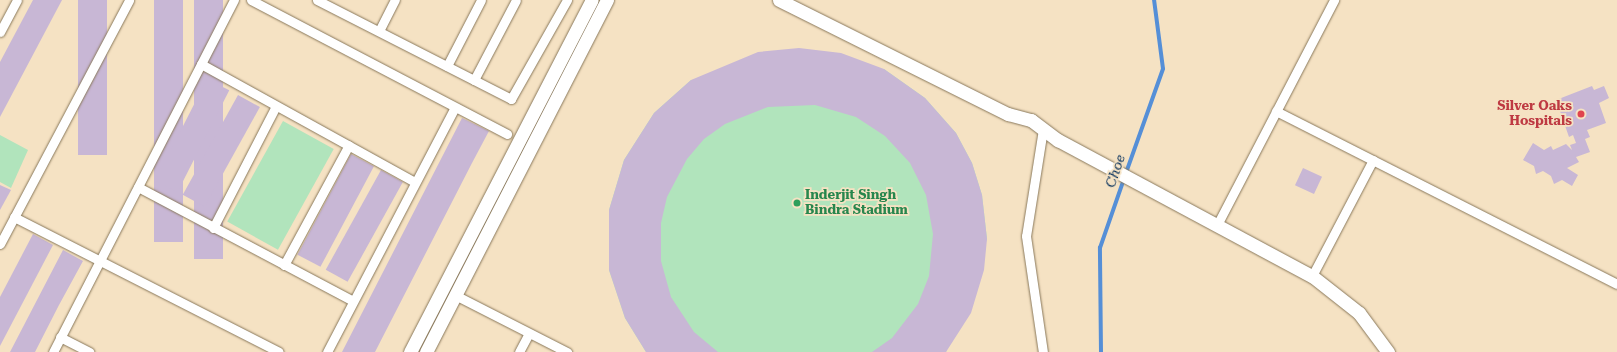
<!DOCTYPE html>
<html>
<head>
<meta charset="utf-8">
<style>
	body { margin:0 }
	#map { position:relative; width:1617px; height:352px; overflow:hidden; background:#f5e2c3; font-family:"Roboto Serif",serif }
	div>[style] { position:absolute }
	[style*='--x'] { left:calc(var(--x)*1px); top:calc(var(--y)*1px); width:calc(var(--w)*1px); rotate:calc(var(--a)*1deg) }
	.green>* { inset:0; background:#b1e4bc; transform-origin:0 0 }
	.stream>* { height:3.5px; margin:-1.75px; padding:0 1.75px; transform-origin:1.75px; border-radius:1.75px; background:#558fd7 }
	.building>* { inset:0; background:#c8b7d5; transform-origin:0 0 }
	.roads { filter:drop-shadow(0 0 1px #89785b) drop-shadow(0 0 1px #89785b) }
	.street>* { height:9px; margin:-4.5px; padding:0 4.5px; transform-origin:4.5px; border-radius:4.5px; background:#fff }
	.secondary>* { height:13px; margin:-6.5px; padding:0 6.5px; transform-origin:6.5px; border-radius:6.5px; background:#fff }
	.dots>* { width:11px; height:11px; translate:-50% -50%; box-sizing:border-box; border:2px solid #f5e2c3; border-radius:50% }
	span { translate:-50% -50%; white-space:nowrap; text-align:center; line-height:1.15; -webkit-text-stroke:3.5px #f5e2c3; paint-order:stroke }
	.health-label { font-size:13px; color:#be3a42; font-weight:700 }
	.right { translate:-100% -50%; text-align:right }
	.leisure-label { font-size:13px; color:#27864d; font-weight:700 }
	.left { translate:0 -50%; text-align:left }
	.water-label { font-size:14px; color:#032d5a; font-style:italic }
</style>
</head>
<body>
<div id="map">
	<div class="green">
		<div style="clip-path:polygon(884px 69px,925px 98px,956px 133px,972px 163px,982px 195px,987px 239px,946px 352px,646px 352px,625px 318px,609px 270px,609px 210px,624px 160px,654px 113px,691px 80px)"></div>
		<div style="left:283px;top:121px;width:58px;height:115px;rotate:29deg"></div>
		<div style="clip-path:polygon(0 135px,28px 150px,11px 188px,0 182px)"></div>
	</div>
	<div class="stream">
		<div style="--x:1126;--y:173;--w:110;--a:-70.4"></div>
		<div style="--x:1163;--y:69;--w:70;--a:-97.4"></div>
		<div style="--x:1101;--y:352;--w:104;--a:-90.6"></div>
		<div style="--x:1100;--y:248;--w:73;--a:-70.8"></div>
	</div>
	<div class="building">
		<div style="clip-path:polygon(33px 0,62px 0,0 117px,0 62px)"></div>
		<div style="left:78px;top:0;width:29px;height:155px"></div>
		<div style="left:154px;top:0;width:29px;height:242px"></div>
		<div style="left:194px;top:0;width:29px;height:259px"></div>
		<div style="clip-path:polygon(799px 48px,841px 53px,884px 69px,925px 98px,956px 133px,972px 163px,982px 195px,987px 239px,984px 270px,971px 313px,946px 352px,872px 352px,892px 338px,918px 304px,929px 276px,933px 234px,926px 195px,910px 163px,885px 136px,856px 117px,815px 105px,768px 107px,725px 124px,704px 139px,687px 159px,667px 197px,661px 223px,661px 261px,671px 297px,694px 332px,718px 352px,646px 352px,625px 318px,609px 270px,609px 210px,624px 160px,654px 113px,691px 80px,758px 52px)"></div>
		<div style="left:207px;top:79px;width:25px;height:114px;rotate:27deg"></div>
		<div style="clip-path:polygon(1592px 86px,1594px 90px,1604px 86px,1609px 98px,1599px 103px,1606px 123px,1587px 130px,1590px 137px,1585px 139px,1590px 152px,1576px 157px,1579px 162px,1567px 168px,1578px 175px,1572px 186px,1562px 180px,1554px 184px,1551px 176px,1543px 171px,1536px 174px,1534px 166px,1523px 160px,1533px 143px,1544px 150px,1551px 146px,1553px 150px,1566px 144px,1572px 150px,1570px 145px,1576px 143px,1573px 135px,1569px 137px,1556px 100px)"></div>
		<div style="left:238px;top:95px;width:25px;height:114px;rotate:29deg"></div>
		<div style="clip-path:polygon(462px 118px,489px 131px,472px 163px,375px 352px,342px 352px)"></div>
		<div style="left:351px;top:154px;width:26px;height:114px;rotate:28deg"></div>
		<div style="left:1303px;top:168px;width:21px;height:19px;rotate:25deg"></div>
		<div style="left:381px;top:170px;width:25px;height:114px;rotate:29deg"></div>
		<div style="clip-path:polygon(0 185px,11px 190px,0 210px)"></div>
		<div style="clip-path:polygon(33px 234px,53px 245px,0 346px,0 297px)"></div>
		<div style="clip-path:polygon(63px 250px,83px 261px,59px 305px,35px 352px,10px 352px)"></div>
	</div>
	<div class="roads">
		<div class="street">
			<div style="--x:251;--y:0;--w:289;--a:27.6"></div>
			<div style="--x:317;--y:0;--w:218;--a:27"></div>
			<div style="--x:511;--y:99;--w:114;--a:-60.5"></div>
			<div style="--x:379;--y:31;--w:35;--a:-63"></div>
			<div style="--x:0;--y:32;--w:36;--a:-62"></div>
			<div style="--x:201;--y:64;--w:244;--a:28.9"></div>
			<div style="--x:447;--y:66;--w:74;--a:-62.7"></div>
			<div style="--x:474;--y:80;--w:90;--a:-62.3"></div>
			<div style="--x:1276;--y:111;--w:382;--a:26.9"></div>
			<div style="--x:1043;--y:129;--w:108;--a:99"></div>
			<div style="--x:1026;--y:236;--w:117;--a:81.7"></div>
			<div style="--x:138;--y:187;--w:243;--a:27.9"></div>
			<div style="--x:14;--y:217;--w:297;--a:27"></div>
			<div style="--x:1217;--y:225;--w:254;--a:-62.5"></div>
			<div style="--x:213;--y:228;--w:137;--a:-62.7"></div>
			<div style="--x:0;--y:244;--w:276;--a:-62.1"></div>
			<div style="--x:284;--y:265;--w:136;--a:-61.6"></div>
			<div style="--x:1312;--y:276;--w:131;--a:-62.3"></div>
			<div style="--x:455;--y:295;--w:126;--a:27"></div>
			<div style="--x:60;--y:337;--w:33;--a:27"></div>
			<div style="--x:53;--y:352;--w:396;--a:-62.8"></div>
			<div style="--x:327;--y:352;--w:276;--a:-62.4"></div>
			<div style="--x:519;--y:352;--w:21;--a:-62"></div>
		</div>
		<div class="secondary">
			<div style="--x:779;--y:0;--w:256;--a:26.5"></div>
			<div style="--x:1008;--y:114;--w:24;--a:15"></div>
			<div style="--x:1031;--y:120;--w:34;--a:37"></div>
			<div style="--x:1058;--y:140;--w:288;--a:28.2"></div>
			<div style="--x:1312;--y:276;--w:60;--a:38.2"></div>
			<div style="--x:1359;--y:313;--w:49;--a:53.4"></div>
			<div style="--x:410;--y:352;--w:396;--a:-62.7"></div>
			<div style="--x:426;--y:352;--w:396;--a:-62.8"></div>
		</div>
	</div>
	<div class="dots">
		<div style="left:1581px;top:114px;background:#e0444e"></div>
		<div style="left:797px;top:203px;background:#2e9e5b"></div>
	</div>
	<div class="health-label">
		<span class="right" style="left:1572px;top:114px">Silver Oaks<br>Hospitals</span>
	</div>
	<div class="leisure-label">
		<span class="left" style="left:805px;top:203px">Inderjit Singh<br>Bindra Stadium</span>
	</div>
	<div class="water-label">
		<span style="left:1115px;top:171px;rotate:-71deg">Choe</span>
	</div>
</div>
</body>
</html>
